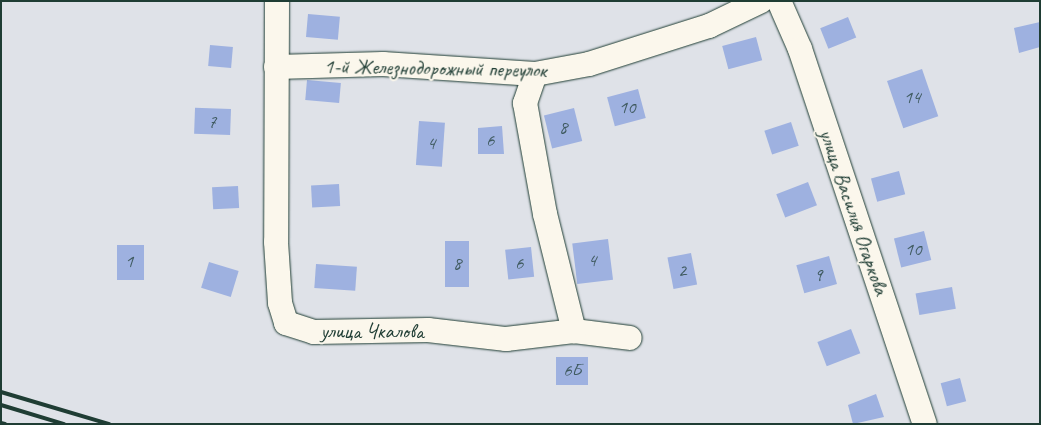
<!DOCTYPE html>
<html>
<head>
<meta charset="utf-8">
<style>
	body { margin:0 }
	#map { position:relative; width:1041px; height:425px; overflow:hidden; background:#dfe2e8; font-family:Caveat,sans-serif }
	div>[style] { position:absolute }
	[style*='--x'] { left:calc(var(--x)*1px); top:calc(var(--y)*1px); width:calc(var(--w)*1px); rotate:calc(var(--a)*1deg) }
	.building>* { inset:0; background:#9eb1e0; transform-origin:0 0 }
	.roads { filter:drop-shadow(0 0 1px #1f3d34) drop-shadow(0 0 1px #1f3d34) }
	.minor>* { height:24px; margin:-12px; padding:0 12px; transform-origin:12px; border-radius:12px; background:#fbf7ec }
	.rail>* { height:4px; margin:-2px; padding:0 2px; transform-origin:2px; border-radius:2px; background:#1f3d34 }
	span { translate:-50% -50%; white-space:nowrap; text-align:center; line-height:1.15; -webkit-text-stroke:4px #fbf7ec; paint-order:stroke }
	.number-label { font-size:19px; color:#3f5a5f }
	.number-label span { -webkit-text-stroke-width:0 }
	.street-label { font-size:21px; color:#1f3d34 }
	.frame { position:absolute; inset:0; border:2px solid #1f3d34; pointer-events:none }
</style>
</head>
<body>
<div id="map">
	<div class="building">
		<div style="left:308px;top:14px;width:32px;height:23px;rotate:5deg"></div>
		<div style="left:848px;top:17px;width:22px;height:30px;rotate:68deg"></div>
		<div style="clip-path:polygon(1040px 22px,1040px 47px,1019px 53px,1014px 28px)"></div>
		<div style="left:756px;top:37px;width:24px;height:35px;rotate:75deg"></div>
		<div style="left:210px;top:45px;width:23px;height:21px;rotate:5deg"></div>
		<div style="left:922px;top:69px;width:50px;height:37px;rotate:71deg"></div>
		<div style="left:307px;top:80px;width:34px;height:20px;rotate:5deg"></div>
		<div style="left:638px;top:89px;width:30px;height:32px;rotate:75deg"></div>
		<div style="left:574px;top:108px;width:34px;height:31px;rotate:76deg"></div>
		<div style="left:231px;top:109px;width:26px;height:36px;rotate:92deg"></div>
		<div style="left:419px;top:121px;width:26px;height:44px;rotate:4deg"></div>
		<div style="left:791px;top:122px;width:25px;height:28px;rotate:72deg"></div>
		<div style="clip-path:polygon(502px 126px,504px 154px,478px 154px,478px 128px)"></div>
		<div style="left:899px;top:171px;width:24px;height:29px;rotate:75deg"></div>
		<div style="left:808px;top:182px;width:25px;height:34px;rotate:69deg"></div>
		<div style="left:339px;top:184px;width:22px;height:28px;rotate:87deg"></div>
		<div style="left:238px;top:186px;width:22px;height:26px;rotate:87deg"></div>
		<div style="left:924px;top:231px;width:30px;height:31px;rotate:76deg"></div>
		<div style="left:608px;top:239px;width:41px;height:36px;rotate:83deg"></div>
		<div style="left:445px;top:241px;width:24px;height:46px"></div>
		<div style="left:117px;top:245px;width:27px;height:35px"></div>
		<div style="left:531px;top:247px;width:30px;height:26px;rotate:84deg"></div>
		<div style="left:691px;top:253px;width:32px;height:24px;rotate:79deg"></div>
		<div style="left:829px;top:256px;width:29px;height:34px;rotate:74deg"></div>
		<div style="left:209px;top:262px;width:31px;height:27px;rotate:17deg"></div>
		<div style="left:316px;top:264px;width:41px;height:24px;rotate:4deg"></div>
		<div style="left:952px;top:287px;width:22px;height:37px;rotate:80deg"></div>
		<div style="left:851px;top:329px;width:26px;height:36px;rotate:69deg"></div>
		<div style="left:556px;top:357px;width:32px;height:28px"></div>
		<div style="left:960px;top:378px;width:24px;height:20px;rotate:75deg"></div>
		<div style="clip-path:polygon(876px 394px,884px 417px,853px 424px,848px 405px)"></div>
	</div>
	<div class="roads">
		<div class="minor">
			<div style="--x:277;--y:1;--w:241;--a:90.2"></div>
			<div style="--x:276;--y:242;--w:61;--a:86.2"></div>
			<div style="--x:280;--y:303;--w:21;--a:73"></div>
			<div style="--x:286;--y:323;--w:29;--a:18"></div>
			<div style="--x:314;--y:332;--w:114;--a:-1"></div>
			<div style="--x:428;--y:330;--w:79;--a:6.6"></div>
			<div style="--x:506;--y:339;--w:68;--a:-6.7"></div>
			<div style="--x:574;--y:331;--w:56;--a:7.1"></div>
			<div style="--x:779;--y:1;--w:52;--a:66.4"></div>
			<div style="--x:800;--y:49;--w:395;--a:71.6"></div>
			<div style="--x:276;--y:67;--w:107;--a:-1.6"></div>
			<div style="--x:383;--y:64;--w:152;--a:3.8"></div>
			<div style="--x:535;--y:74;--w:55;--a:-10.5"></div>
			<div style="--x:589;--y:64;--w:126;--a:-17.6"></div>
			<div style="--x:709;--y:26;--w:58;--a:-25.7"></div>
			<div style="--x:535;--y:74;--w:31;--a:109"></div>
			<div style="--x:525;--y:103;--w:113;--a:79.8"></div>
			<div style="--x:545;--y:214;--w:121;--a:76.1"></div>
		</div>
	</div>
	<div class="rail">
		<div style="--x:1;--y:392;--w:113;--a:16.5"></div>
		<div style="--x:1;--y:405;--w:66;--a:16.8"></div>
		<div style="--x:1;--y:423;--w:4;--a:14"></div>
	</div>
	<div class="number-label">
		<span style="left:912px;top:98px">14</span>
		<span style="left:627px;top:108px">10</span>
		<span style="left:212px;top:123px">7</span>
		<span style="left:563px;top:128px">8</span>
		<span style="left:490px;top:141px">6</span>
		<span style="left:431px;top:144px">4</span>
		<span style="left:913px;top:250px">10</span>
		<span style="left:592px;top:261px">4</span>
		<span style="left:129px;top:262px">1</span>
		<span style="left:457px;top:264px">8</span>
		<span style="left:519px;top:264px">6</span>
		<span style="left:682px;top:271px">2</span>
		<span style="left:818px;top:276px">9</span>
		<span style="left:572px;top:371px">6Б</span>
	</div>
	<div class="street-label">
		<span style="left:435px;top:68px;rotate:1deg">1-й Железнодорожный переулок</span>
		<span style="left:854px;top:212px;rotate:71deg">улица Василия Огаркова</span>
		<span style="left:372px;top:331px">улица Чкалова</span>
	</div>
	<div class="frame"></div>
</div>
</body>
</html>
